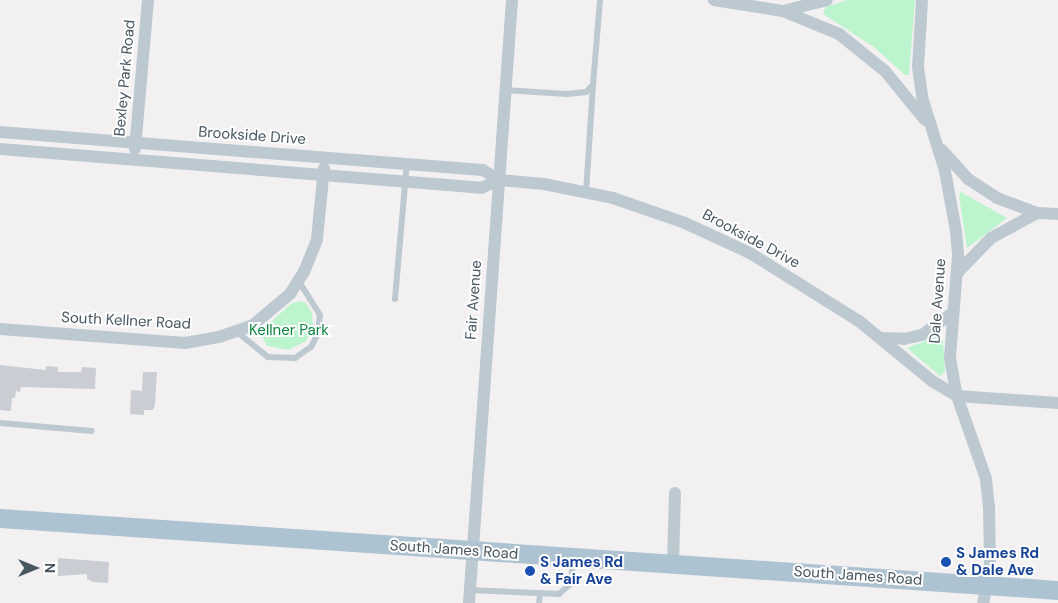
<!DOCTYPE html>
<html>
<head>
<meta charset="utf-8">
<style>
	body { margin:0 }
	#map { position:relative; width:1058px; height:603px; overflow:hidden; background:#f3f0f1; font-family:"DM Sans",sans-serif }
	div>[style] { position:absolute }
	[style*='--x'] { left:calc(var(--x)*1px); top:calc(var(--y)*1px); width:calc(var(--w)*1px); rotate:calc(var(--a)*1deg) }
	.green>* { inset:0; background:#bbf4cd }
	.building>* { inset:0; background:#caced4 }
	.lane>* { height:6px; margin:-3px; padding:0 3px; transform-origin:3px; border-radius:3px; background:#bdc9d1 }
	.street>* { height:12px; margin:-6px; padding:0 6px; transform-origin:6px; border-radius:6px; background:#bdc9d1 }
	.primary>* { height:19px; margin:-9.5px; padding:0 9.5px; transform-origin:9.5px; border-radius:9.5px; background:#aec3d2 }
	.dots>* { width:14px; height:14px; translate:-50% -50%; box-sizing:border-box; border:2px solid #fff; border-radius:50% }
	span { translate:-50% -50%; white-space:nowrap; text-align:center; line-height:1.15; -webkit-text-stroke:4px #fff; paint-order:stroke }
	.street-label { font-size:15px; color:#465660 }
	.park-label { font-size:15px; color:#0d8640 }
	.transit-label { font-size:15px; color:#164399; font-weight:700 }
	.left { translate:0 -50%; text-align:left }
	.north { position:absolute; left:10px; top:543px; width:50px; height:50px; -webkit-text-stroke:4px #fff; paint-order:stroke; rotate:90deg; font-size:14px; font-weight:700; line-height:20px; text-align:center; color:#465660 }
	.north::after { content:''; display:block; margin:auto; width:18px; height:22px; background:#465660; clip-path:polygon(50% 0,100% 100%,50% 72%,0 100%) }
</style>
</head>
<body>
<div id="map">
	<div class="green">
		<div style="clip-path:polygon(847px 0,915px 0,909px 75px,905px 75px,874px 47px,823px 14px,826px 7px)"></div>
		<div style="clip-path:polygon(961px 192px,1007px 218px,967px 248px,959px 195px)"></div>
		<div style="clip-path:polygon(300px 301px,306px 303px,312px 313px,313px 328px,306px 341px,289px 350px,267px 346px,262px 336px,262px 330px,292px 303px)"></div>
		<div style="clip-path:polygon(936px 337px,943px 341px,945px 371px,940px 376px,907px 348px)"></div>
	</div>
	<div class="building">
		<div style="clip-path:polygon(0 365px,46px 370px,46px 366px,58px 367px,58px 372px,81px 372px,82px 367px,96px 368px,95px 389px,21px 387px,20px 392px,16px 391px,15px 398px,12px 398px,11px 411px,0 410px)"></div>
		<div style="clip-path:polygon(143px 372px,157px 372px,155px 405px,153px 410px,144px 410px,144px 415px,130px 414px,131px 390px,142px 391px)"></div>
		<div style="clip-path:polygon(58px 558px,109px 562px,108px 583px,93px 582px,87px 579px,87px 574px,58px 576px)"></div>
	</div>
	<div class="lane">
		<div style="--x:506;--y:90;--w:61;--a:3.8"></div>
		<div style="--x:567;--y:94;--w:19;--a:-6"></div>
		<div style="--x:586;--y:92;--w:10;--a:-45"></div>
		<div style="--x:593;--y:85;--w:85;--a:-85.3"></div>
		<div style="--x:586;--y:193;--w:108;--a:-86.3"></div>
		<div style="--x:395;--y:299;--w:137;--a:-85"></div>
		<div style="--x:237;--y:332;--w:40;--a:39"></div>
		<div style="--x:268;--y:357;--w:27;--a:2"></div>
		<div style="--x:295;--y:358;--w:19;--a:-35"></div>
		<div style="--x:311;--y:347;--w:16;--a:-63"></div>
		<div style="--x:318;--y:333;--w:18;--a:-84"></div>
		<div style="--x:320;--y:315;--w:39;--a:-122"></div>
		<div style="--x:0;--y:423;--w:92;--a:5"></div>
		<div style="--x:470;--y:590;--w:89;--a:2.6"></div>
		<div style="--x:559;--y:594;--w:15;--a:-42"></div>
		<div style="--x:570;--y:584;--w:24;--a:-81"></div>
		<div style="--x:539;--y:603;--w:8;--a:-83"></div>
	</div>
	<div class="street">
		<div style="--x:714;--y:0;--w:70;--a:9.1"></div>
		<div style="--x:783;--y:11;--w:61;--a:22.3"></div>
		<div style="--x:839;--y:34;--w:59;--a:38.8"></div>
		<div style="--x:885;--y:71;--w:63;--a:50.8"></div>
		<div style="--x:922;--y:0;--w:67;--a:93.4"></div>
		<div style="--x:918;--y:67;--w:30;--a:82"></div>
		<div style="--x:922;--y:97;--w:77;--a:72.7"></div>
		<div style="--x:945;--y:171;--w:61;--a:79.6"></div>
		<div style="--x:956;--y:231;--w:25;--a:85"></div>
		<div style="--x:958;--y:256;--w:102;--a:94.5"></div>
		<div style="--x:950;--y:358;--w:39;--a:80"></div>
		<div style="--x:957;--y:396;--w:88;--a:70.7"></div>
		<div style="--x:986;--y:479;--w:27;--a:84"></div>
		<div style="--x:989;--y:506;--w:59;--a:89"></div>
		<div style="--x:990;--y:565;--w:39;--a:100"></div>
		<div style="--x:783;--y:11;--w:45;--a:-14"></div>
		<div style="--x:0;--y:132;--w:484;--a:4.5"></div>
		<div style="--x:483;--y:170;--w:19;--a:32"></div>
		<div style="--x:499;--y:180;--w:45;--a:5.1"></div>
		<div style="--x:544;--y:184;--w:70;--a:11.5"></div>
		<div style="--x:613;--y:198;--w:76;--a:19.1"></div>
		<div style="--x:685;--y:223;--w:72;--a:24.8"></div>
		<div style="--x:750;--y:253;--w:128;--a:32"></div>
		<div style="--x:859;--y:321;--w:94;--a:39.4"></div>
		<div style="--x:932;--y:381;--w:29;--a:31"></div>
		<div style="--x:957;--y:396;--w:101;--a:4"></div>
		<div style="--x:0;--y:149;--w:483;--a:4.6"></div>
		<div style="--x:481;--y:188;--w:20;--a:-24"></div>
		<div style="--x:135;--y:149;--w:150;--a:-85"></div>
		<div style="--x:942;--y:150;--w:39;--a:48"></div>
		<div style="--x:968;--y:179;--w:35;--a:33"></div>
		<div style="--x:997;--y:198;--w:43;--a:20.6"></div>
		<div style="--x:1037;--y:213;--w:21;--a:3"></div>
		<div style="--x:957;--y:273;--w:49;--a:-45.8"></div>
		<div style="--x:991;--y:238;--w:52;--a:-28.5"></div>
		<div style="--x:0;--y:329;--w:186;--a:4.3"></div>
		<div style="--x:185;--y:343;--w:35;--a:-10"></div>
		<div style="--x:219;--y:337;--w:36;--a:-19"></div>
		<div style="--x:253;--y:325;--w:48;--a:-40"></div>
		<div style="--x:290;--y:294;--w:26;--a:-58"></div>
		<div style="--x:304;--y:272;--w:35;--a:-68"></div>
		<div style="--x:317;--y:239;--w:71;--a:-84.4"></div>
		<div style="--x:881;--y:338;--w:23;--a:2"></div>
		<div style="--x:904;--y:339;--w:18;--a:-13"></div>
		<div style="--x:922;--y:335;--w:36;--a:-36"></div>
		<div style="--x:673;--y:564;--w:71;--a:-88.4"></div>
		<div style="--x:469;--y:603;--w:605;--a:-85.92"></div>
	</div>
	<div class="primary">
		<div style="--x:0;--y:518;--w:1060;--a:3.89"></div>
	</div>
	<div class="dots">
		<div style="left:946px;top:562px;background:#1a4fb4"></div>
		<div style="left:530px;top:571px;background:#1a4fb4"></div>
	</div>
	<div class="street-label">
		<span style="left:125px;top:78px;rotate:-85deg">Bexley Park Road</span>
		<span style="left:252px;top:136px;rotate:4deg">Brookside Drive</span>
		<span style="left:751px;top:239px;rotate:28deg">Brookside Drive</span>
		<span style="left:474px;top:300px;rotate:-86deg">Fair Avenue</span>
		<span style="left:938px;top:301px;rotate:-86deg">Dale Avenue</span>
		<span style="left:126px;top:321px;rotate:3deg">South Kellner Road</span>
		<span style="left:454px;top:550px;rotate:4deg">South James Road</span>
		<span style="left:858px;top:576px;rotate:4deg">South James Road</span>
	</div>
	<div class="park-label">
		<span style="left:289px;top:331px">Kellner Park</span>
	</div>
	<div class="transit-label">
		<span class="left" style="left:956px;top:562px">S James Rd<br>&amp; Dale Ave</span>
		<span class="left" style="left:540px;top:571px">S James Rd<br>&amp; Fair Ave</span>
	</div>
	<div class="north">N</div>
</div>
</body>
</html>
